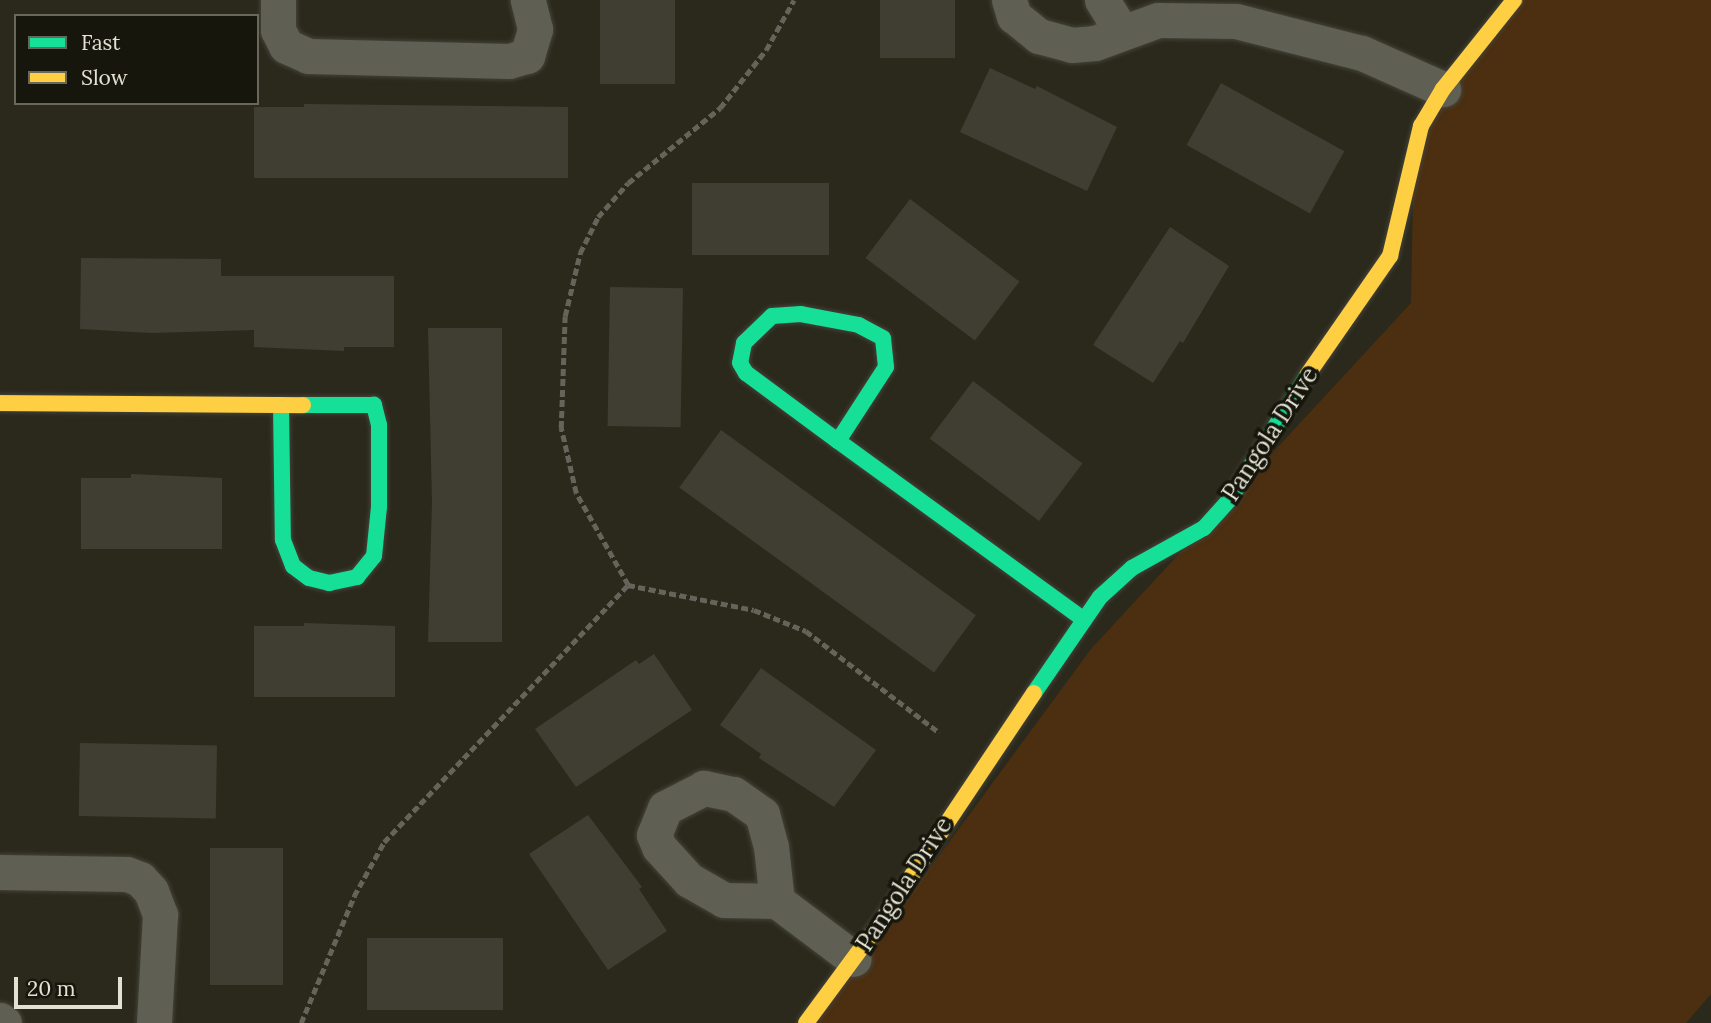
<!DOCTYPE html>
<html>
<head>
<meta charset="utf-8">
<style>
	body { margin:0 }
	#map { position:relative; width:1711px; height:1023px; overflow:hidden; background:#2b291c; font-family:Lora,serif }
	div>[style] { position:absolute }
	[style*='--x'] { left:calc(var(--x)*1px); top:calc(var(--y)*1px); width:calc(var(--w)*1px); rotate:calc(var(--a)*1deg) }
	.green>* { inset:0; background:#4c2e10 }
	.building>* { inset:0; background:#403e33; transform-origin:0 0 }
	.path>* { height:4.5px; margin-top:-2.25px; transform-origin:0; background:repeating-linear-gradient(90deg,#65645b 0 7px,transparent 0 10.5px) }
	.roads { filter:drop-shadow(0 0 2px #444339) drop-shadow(0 0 2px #444339) }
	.street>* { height:35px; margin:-17.5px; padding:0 17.5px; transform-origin:17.5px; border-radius:17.5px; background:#605f53 }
	.fast>* { height:16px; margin:-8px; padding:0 8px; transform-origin:8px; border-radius:8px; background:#16e098 }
	.slow>* { height:16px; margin:-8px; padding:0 8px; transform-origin:8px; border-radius:8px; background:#ffcf43 }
	span { translate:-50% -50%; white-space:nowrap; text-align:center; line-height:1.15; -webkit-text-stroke:7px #17160c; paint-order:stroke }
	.street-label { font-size:24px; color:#e2e1d3 }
	.legend { position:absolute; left:14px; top:14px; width:245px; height:91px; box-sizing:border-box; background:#17160c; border:2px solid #68675c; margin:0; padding:9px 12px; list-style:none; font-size:21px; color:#e2e1d3 }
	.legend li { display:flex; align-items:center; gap:14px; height:35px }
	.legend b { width:35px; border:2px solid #68675c }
	.scale { position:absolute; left:14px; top:977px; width:108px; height:32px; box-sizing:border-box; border:4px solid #e2e1d3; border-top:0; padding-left:9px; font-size:21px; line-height:24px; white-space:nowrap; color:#e2e1d3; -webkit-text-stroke:5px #17160c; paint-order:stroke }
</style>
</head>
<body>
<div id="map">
	<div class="green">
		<div style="clip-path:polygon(1517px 0,1711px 0,1711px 994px,1686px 1023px,816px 1023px,1091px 649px,1411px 303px,1414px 142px)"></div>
	</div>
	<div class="building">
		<div style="left:600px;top:0;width:75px;height:84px"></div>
		<div style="left:880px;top:0;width:75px;height:58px"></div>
		<div style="clip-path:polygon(990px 68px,1035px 89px,1037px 86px,1117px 127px,1087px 191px,960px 132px)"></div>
		<div style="left:1221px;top:83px;width:141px;height:71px;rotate:29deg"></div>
		<div style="clip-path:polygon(304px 104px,568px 107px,568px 178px,254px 178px,254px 107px,304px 107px)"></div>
		<div style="left:692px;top:183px;width:137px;height:72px"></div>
		<div style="left:910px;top:199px;width:137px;height:74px;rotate:37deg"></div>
		<div style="clip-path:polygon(1170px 227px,1229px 266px,1183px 343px,1180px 341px,1153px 383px,1093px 345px)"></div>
		<div style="clip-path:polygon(81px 258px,221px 259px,221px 276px,394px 276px,394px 347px,344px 347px,344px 351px,254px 347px,254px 330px,151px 333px,80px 329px)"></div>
		<div style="left:610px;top:287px;width:73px;height:139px;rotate:1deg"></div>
		<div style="clip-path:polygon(428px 328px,502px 328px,502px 642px,428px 642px,432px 502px)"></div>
		<div style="left:973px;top:381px;width:137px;height:72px;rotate:37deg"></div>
		<div style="left:721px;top:430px;width:315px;height:71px;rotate:36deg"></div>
		<div style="clip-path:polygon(131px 474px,222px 478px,222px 549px,81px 549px,81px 478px,131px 478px)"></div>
		<div style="clip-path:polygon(304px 623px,395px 626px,395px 697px,254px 697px,254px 626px,304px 626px)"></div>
		<div style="clip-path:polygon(654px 654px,692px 710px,576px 787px,535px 729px,636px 660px,639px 664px)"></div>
		<div style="clip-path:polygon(761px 668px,876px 750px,834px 807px,759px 758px,761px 754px,720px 725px)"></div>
		<div style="left:80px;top:743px;width:137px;height:73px;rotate:1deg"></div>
		<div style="clip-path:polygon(588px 815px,642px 887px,639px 889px,667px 931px,608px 970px,529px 854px)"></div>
		<div style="left:210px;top:848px;width:73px;height:137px"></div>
		<div style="left:367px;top:938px;width:136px;height:72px"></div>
	</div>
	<div class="path">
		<div style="--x:628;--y:585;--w:106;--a:-119.5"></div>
		<div style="--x:576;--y:493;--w:67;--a:-103"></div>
		<div style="--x:561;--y:428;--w:112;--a:-88"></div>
		<div style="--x:565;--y:316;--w:65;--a:-76.6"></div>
		<div style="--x:580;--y:253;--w:40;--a:-63.4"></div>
		<div style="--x:598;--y:217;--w:45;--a:-48.6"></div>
		<div style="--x:628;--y:183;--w:119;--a:-39.2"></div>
		<div style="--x:720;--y:108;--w:74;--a:-51.6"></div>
		<div style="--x:766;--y:50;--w:57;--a:-60.8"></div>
		<div style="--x:301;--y:1023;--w:138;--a:-67.3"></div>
		<div style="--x:354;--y:896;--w:62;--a:-60.9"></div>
		<div style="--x:384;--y:842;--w:354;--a:-46.5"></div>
		<div style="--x:628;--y:585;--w:128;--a:11.2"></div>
		<div style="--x:754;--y:610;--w:56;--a:22"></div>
		<div style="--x:806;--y:631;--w:168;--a:37.3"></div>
	</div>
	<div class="roads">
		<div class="street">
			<div style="--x:278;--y:0;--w:30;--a:90"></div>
			<div style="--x:278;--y:30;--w:18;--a:63"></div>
			<div style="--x:286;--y:46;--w:24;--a:24"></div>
			<div style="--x:308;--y:56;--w:201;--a:1.4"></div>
			<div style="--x:509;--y:61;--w:19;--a:-16"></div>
			<div style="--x:527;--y:56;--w:28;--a:-73"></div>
			<div style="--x:535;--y:29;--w:30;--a:-104"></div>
			<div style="--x:1009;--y:0;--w:17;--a:73"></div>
			<div style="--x:1014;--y:16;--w:32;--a:39"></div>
			<div style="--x:1039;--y:36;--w:34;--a:15"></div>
			<div style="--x:1072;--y:45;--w:23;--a:-5"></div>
			<div style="--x:1095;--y:43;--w:67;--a:-20.1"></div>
			<div style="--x:1158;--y:20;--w:78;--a:0.7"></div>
			<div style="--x:1236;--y:21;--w:130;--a:14.3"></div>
			<div style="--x:1362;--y:53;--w:89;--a:24"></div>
			<div style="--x:1102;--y:0;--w:36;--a:58"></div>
			<div style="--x:0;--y:872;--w:127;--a:0.9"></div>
			<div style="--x:127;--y:874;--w:14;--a:21"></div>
			<div style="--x:140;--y:879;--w:16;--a:47"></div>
			<div style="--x:151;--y:891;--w:26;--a:69"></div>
			<div style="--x:160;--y:915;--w:108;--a:93.2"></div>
			<div style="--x:777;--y:901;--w:54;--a:-96.3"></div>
			<div style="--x:771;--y:847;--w:34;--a:-105"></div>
			<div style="--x:762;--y:814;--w:35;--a:-145"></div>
			<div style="--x:733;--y:794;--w:30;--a:-168"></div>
			<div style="--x:704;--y:788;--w:44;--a:152.9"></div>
			<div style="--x:665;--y:808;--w:29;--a:112"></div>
			<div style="--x:654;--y:835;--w:13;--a:67"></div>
			<div style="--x:659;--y:847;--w:45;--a:47.7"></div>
			<div style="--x:689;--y:880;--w:40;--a:29.7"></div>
			<div style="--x:724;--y:900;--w:53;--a:1.1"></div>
			<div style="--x:777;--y:901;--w:96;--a:37"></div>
			<div style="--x:0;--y:1020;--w:5;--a:37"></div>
		</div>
		<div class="fast">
			<div style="--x:281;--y:405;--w:135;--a:89.2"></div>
			<div style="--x:283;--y:540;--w:28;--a:69"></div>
			<div style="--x:293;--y:566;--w:20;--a:37"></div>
			<div style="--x:309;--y:578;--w:21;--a:14"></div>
			<div style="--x:329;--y:583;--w:29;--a:-12"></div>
			<div style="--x:357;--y:577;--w:27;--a:-51"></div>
			<div style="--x:374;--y:556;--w:49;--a:-84.2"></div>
			<div style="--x:379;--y:507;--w:82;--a:-90"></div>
			<div style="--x:379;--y:425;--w:21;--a:-104"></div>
			<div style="--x:374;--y:405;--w:71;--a:180"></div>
			<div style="--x:838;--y:441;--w:88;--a:-57"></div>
			<div style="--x:886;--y:367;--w:29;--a:-96"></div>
			<div style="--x:883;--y:338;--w:27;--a:-152"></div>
			<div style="--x:859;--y:325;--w:59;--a:-169.3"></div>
			<div style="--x:801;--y:314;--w:29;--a:176"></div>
			<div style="--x:772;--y:316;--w:39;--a:136"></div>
			<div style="--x:744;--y:343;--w:20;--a:101"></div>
			<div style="--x:740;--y:363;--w:12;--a:59"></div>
			<div style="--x:746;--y:373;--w:114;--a:36.5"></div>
			<div style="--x:838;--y:441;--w:304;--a:36"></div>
			<div style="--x:1034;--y:693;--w:116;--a:-55.5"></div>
			<div style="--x:1100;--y:597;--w:43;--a:-42.2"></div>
			<div style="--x:1132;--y:568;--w:82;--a:-29.1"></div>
			<div style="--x:1204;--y:528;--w:39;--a:-48"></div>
			<div style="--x:1230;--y:499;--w:147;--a:-58"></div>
		</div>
		<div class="slow">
			<div style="--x:1308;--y:374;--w:144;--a:-55.2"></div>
			<div style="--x:1390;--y:256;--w:134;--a:-76.6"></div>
			<div style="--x:1421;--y:126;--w:43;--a:-59.3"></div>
			<div style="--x:1443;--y:89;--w:114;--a:-51.4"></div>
			<div style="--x:0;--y:403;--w:303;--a:0.4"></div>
			<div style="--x:806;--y:1023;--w:128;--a:-53.6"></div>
			<div style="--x:882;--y:920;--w:273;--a:-56.2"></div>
		</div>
	</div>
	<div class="street-label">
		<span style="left:1270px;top:434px;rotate:-57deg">Pangola Drive</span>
		<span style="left:904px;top:884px;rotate:-57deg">Pangola Drive</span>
	</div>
	<ul class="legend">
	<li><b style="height:9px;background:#16e098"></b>Fast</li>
	<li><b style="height:9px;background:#ffcf43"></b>Slow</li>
	</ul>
	<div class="scale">20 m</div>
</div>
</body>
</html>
